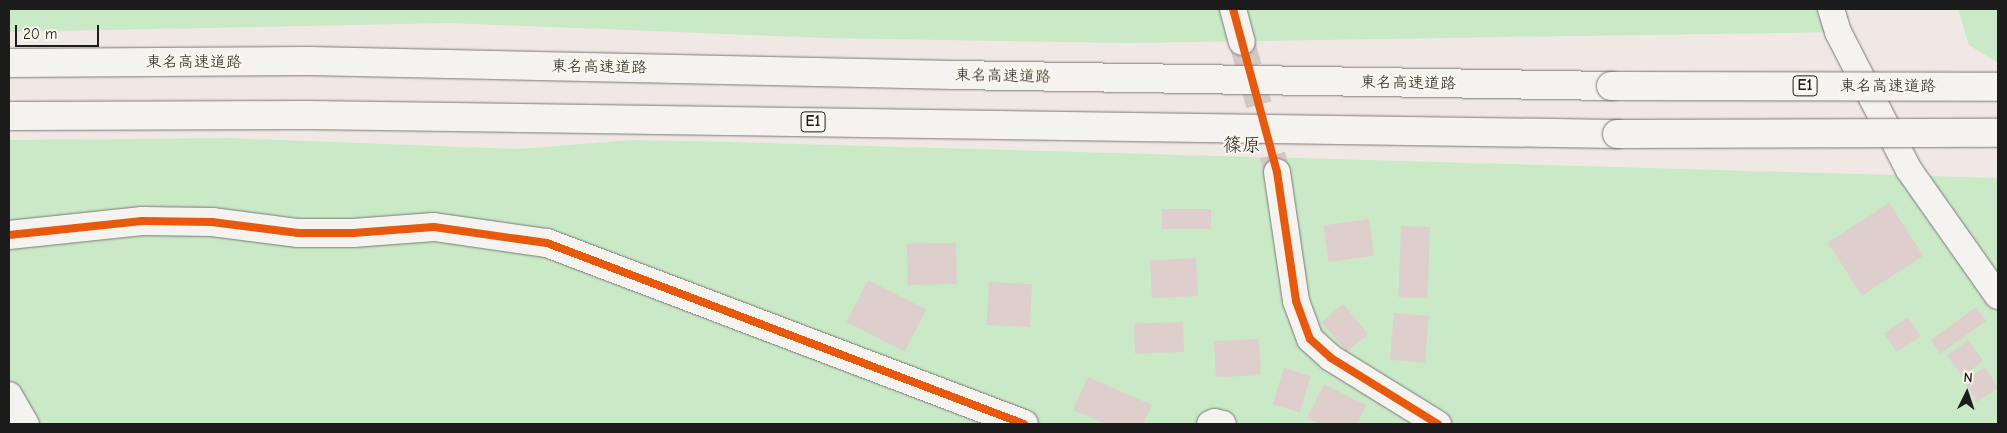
<!DOCTYPE html>
<html>
<head>
<meta charset="utf-8">
<style>
	body { margin:0 }
	#map { position:relative; width:2007px; height:433px; overflow:hidden; background:#f0e8e4; font-family:"Comic Neue","Klee One",sans-serif }
	div>[style] { position:absolute }
	[style*='--x'] { left:calc(var(--x)*1px); top:calc(var(--y)*1px); width:calc(var(--w)*1px); rotate:calc(var(--a)*1deg) }
	.green>* { inset:0; background:#cae9c7 }
	.building>* { inset:0; background:#decfcc; transform-origin:0 0 }
	.minor-tunnel>* { height:26px; margin-top:-13px; transform-origin:0; background:repeating-linear-gradient(90deg,#d0c9c6 0 26px,transparent 0 39px) }
	.roads { filter:drop-shadow(0 0 1px #7b7876) drop-shadow(0 0 1px #7b7876) }
	.minor>* { height:26px; margin:-13px; padding:0 13px; transform-origin:13px; border-radius:13px; background:#f5f3ef }
	.tertiary>* { height:28px; margin:-14px; padding:0 14px; transform-origin:14px; border-radius:14px; background:#f5f3ef }
	.motorway>* { height:28px; margin:-14px; padding:0 14px; transform-origin:14px; border-radius:14px; background:#f5f3ef }
	.bridges { filter:drop-shadow(0 0 1px #7b7876) drop-shadow(0 0 1px #7b7876) }
	.motorway-bridge>* { height:28px; margin:-14px; padding:0 14px; transform-origin:14px; border-radius:14px; background:#f5f3ef }
	.cycleway>* { height:8px; margin:-4px; padding:0 4px; transform-origin:4px; border-radius:4px; background:#e8590c }
	span { translate:-50% -50%; white-space:nowrap; text-align:center; line-height:1.15; -webkit-text-stroke:4px #fbf7ec; paint-order:stroke }
	.shield-label span { padding:1px 4px; background:#fbf7ec; border:1px solid; border-radius:4px; -webkit-text-stroke-width:0 }
	.shield-label { font-size:15px; color:#1c1c1c; font-weight:700 }
	.street-label { font-size:16px; color:#1c1c1c }
	.quarter-label { font-size:19px; color:#1c1c1c }
	.frame { position:absolute; inset:0; border:10px solid #1c1c1c; pointer-events:none }
	.north { position:absolute; left:1942px; top:368px; width:50px; height:50px; -webkit-text-stroke:4px #fbf7ec; paint-order:stroke; rotate:4deg; font-size:14px; font-weight:700; line-height:20px; text-align:center; color:#1c1c1c }
	.north::after { content:''; display:block; margin:auto; width:18px; height:22px; background:#1c1c1c; clip-path:polygon(50% 0,100% 100%,50% 72%,0 100%) }
	.scale { position:absolute; left:15px; top:25px; width:84px; height:22px; box-sizing:border-box; border:2px solid #1c1c1c; border-top:0; padding-left:6px; font-size:15px; line-height:18px; white-space:nowrap; color:#1c1c1c; -webkit-text-stroke:4px #fbf7ec; paint-order:stroke }
</style>
</head>
<body>
<div id="map">
	<div class="green">
		<div style="clip-path:polygon(9px 9px,1832px 9px,1838px 32px,1128px 43px,824px 38px,449px 23px,9px 32px)"></div>
		<div style="clip-path:polygon(1958px 9px,1998px 9px,1998px 63px,1969px 45px)"></div>
		<div style="clip-path:polygon(230px 138px,518px 149px,632px 140px,729px 142px,1998px 178px,1998px 424px,9px 424px,9px 140px)"></div>
	</div>
	<div class="building">
		<div style="left:1889px;top:203px;width:63px;height:73px;rotate:57deg"></div>
		<div style="left:1211px;top:209px;width:20px;height:49px;rotate:90deg"></div>
		<div style="left:1369px;top:219px;width:37px;height:46px;rotate:82deg"></div>
		<div style="left:1401px;top:226px;width:29px;height:71px;rotate:2deg"></div>
		<div style="left:956px;top:243px;width:41px;height:49px;rotate:89deg"></div>
		<div style="left:1196px;top:258px;width:38px;height:46px;rotate:87deg"></div>
		<div style="left:868px;top:280px;width:65px;height:47px;rotate:27deg"></div>
		<div style="left:989px;top:282px;width:43px;height:43px;rotate:3deg"></div>
		<div style="left:1343px;top:304px;width:39px;height:28px;rotate:50deg"></div>
		<div style="left:1976px;top:307px;width:17px;height:56px;rotate:54deg"></div>
		<div style="left:1394px;top:313px;width:35px;height:47px;rotate:5deg"></div>
		<div style="left:1908px;top:317px;width:23px;height:29px;rotate:56deg"></div>
		<div style="left:1183px;top:322px;width:30px;height:49px;rotate:88deg"></div>
		<div style="left:1259px;top:339px;width:36px;height:45px;rotate:87deg"></div>
		<div style="left:1968px;top:340px;width:26px;height:26px;rotate:54deg"></div>
		<div style="left:1985px;top:367px;width:25px;height:25px;rotate:58deg"></div>
		<div style="left:1284px;top:368px;width:28px;height:38px;rotate:17deg"></div>
		<div style="clip-path:polygon(1088px 377px,1152px 405px,1143px 424px,1106px 424px,1073px 410px)"></div>
		<div style="clip-path:polygon(1324px 384px,1366px 405px,1357px 424px,1320px 424px,1307px 418px)"></div>
	</div>
	<div class="minor-tunnel">
		<div style="--x:1242;--y:42;--w:135;--a:74.9"></div>
	</div>
	<div class="roads">
		<div class="minor">
			<div style="--x:1233;--y:9;--w:34;--a:75"></div>
			<div style="--x:1831;--y:9;--w:24;--a:73"></div>
			<div style="--x:1838;--y:32;--w:155;--a:62.8"></div>
			<div style="--x:1909;--y:170;--w:154;--a:54.8"></div>
			<div style="--x:1277;--y:172;--w:130;--a:81.6"></div>
			<div style="--x:1296;--y:301;--w:40;--a:69.8"></div>
			<div style="--x:1310;--y:339;--w:28;--a:42"></div>
			<div style="--x:1331;--y:358;--w:126;--a:31.7"></div>
			<div style="--x:9;--y:395;--w:34;--a:60"></div>
			<div style="--x:1210;--y:424;--w:5;--a:-22"></div>
			<div style="--x:1215;--y:422;--w:8;--a:14"></div>
		</div>
		<div class="tertiary">
			<div style="--x:9;--y:235;--w:134;--a:-6"></div>
			<div style="--x:142;--y:221;--w:70;--a:0.8"></div>
			<div style="--x:212;--y:222;--w:87;--a:7.3"></div>
			<div style="--x:298;--y:233;--w:55;--a:0"></div>
			<div style="--x:353;--y:233;--w:81;--a:-4.2"></div>
			<div style="--x:434;--y:227;--w:114;--a:8.1"></div>
			<div style="--x:547;--y:243;--w:510;--a:20.78"></div>
		</div>
		<div class="motorway">
			<div style="--x:9;--y:63;--w:300;--a:-0.4"></div>
			<div style="--x:309;--y:61;--w:645;--a:1.24"></div>
			<div style="--x:954;--y:75;--w:657;--a:0.96"></div>
			<div style="--x:9;--y:116;--w:299;--a:-0.2"></div>
			<div style="--x:308;--y:115;--w:1309;--a:0.83"></div>
		</div>
	</div>
	<div class="bridges">
		<div class="motorway-bridge">
			<div style="--x:1611;--y:86;--w:387;--a:0.1"></div>
			<div style="--x:1617;--y:134;--w:381;--a:-0.2"></div>
		</div>
	</div>
	<div class="cycleway">
		<div style="--x:1233;--y:9;--w:169;--a:74.9"></div>
		<div style="--x:1277;--y:172;--w:130;--a:81.6"></div>
		<div style="--x:1296;--y:301;--w:40;--a:69.8"></div>
		<div style="--x:1310;--y:339;--w:28;--a:42"></div>
		<div style="--x:1331;--y:358;--w:126;--a:31.7"></div>
		<div style="--x:9;--y:235;--w:134;--a:-6"></div>
		<div style="--x:142;--y:221;--w:70;--a:0.8"></div>
		<div style="--x:212;--y:222;--w:87;--a:7.3"></div>
		<div style="--x:298;--y:233;--w:55;--a:0"></div>
		<div style="--x:353;--y:233;--w:81;--a:-4.2"></div>
		<div style="--x:434;--y:227;--w:114;--a:8.1"></div>
		<div style="--x:547;--y:243;--w:510;--a:20.78"></div>
	</div>
	<div class="shield-label">
		<span style="left:1805px;top:86px">E1</span>
		<span style="left:813px;top:122px">E1</span>
	</div>
	<div class="street-label">
		<span style="left:194px;top:62px">東名高速道路</span>
		<span style="left:599px;top:67px;rotate:1deg">東名高速道路</span>
		<span style="left:1003px;top:76px;rotate:1deg">東名高速道路</span>
		<span style="left:1408px;top:83px;rotate:1deg">東名高速道路</span>
		<span style="left:1888px;top:86px">東名高速道路</span>
	</div>
	<div class="quarter-label">
		<span style="left:1242px;top:146px">篠原</span>
	</div>
	<div class="frame"></div>
	<div class="north">N</div>
	<div class="scale">20 m</div>
</div>
</body>
</html>
